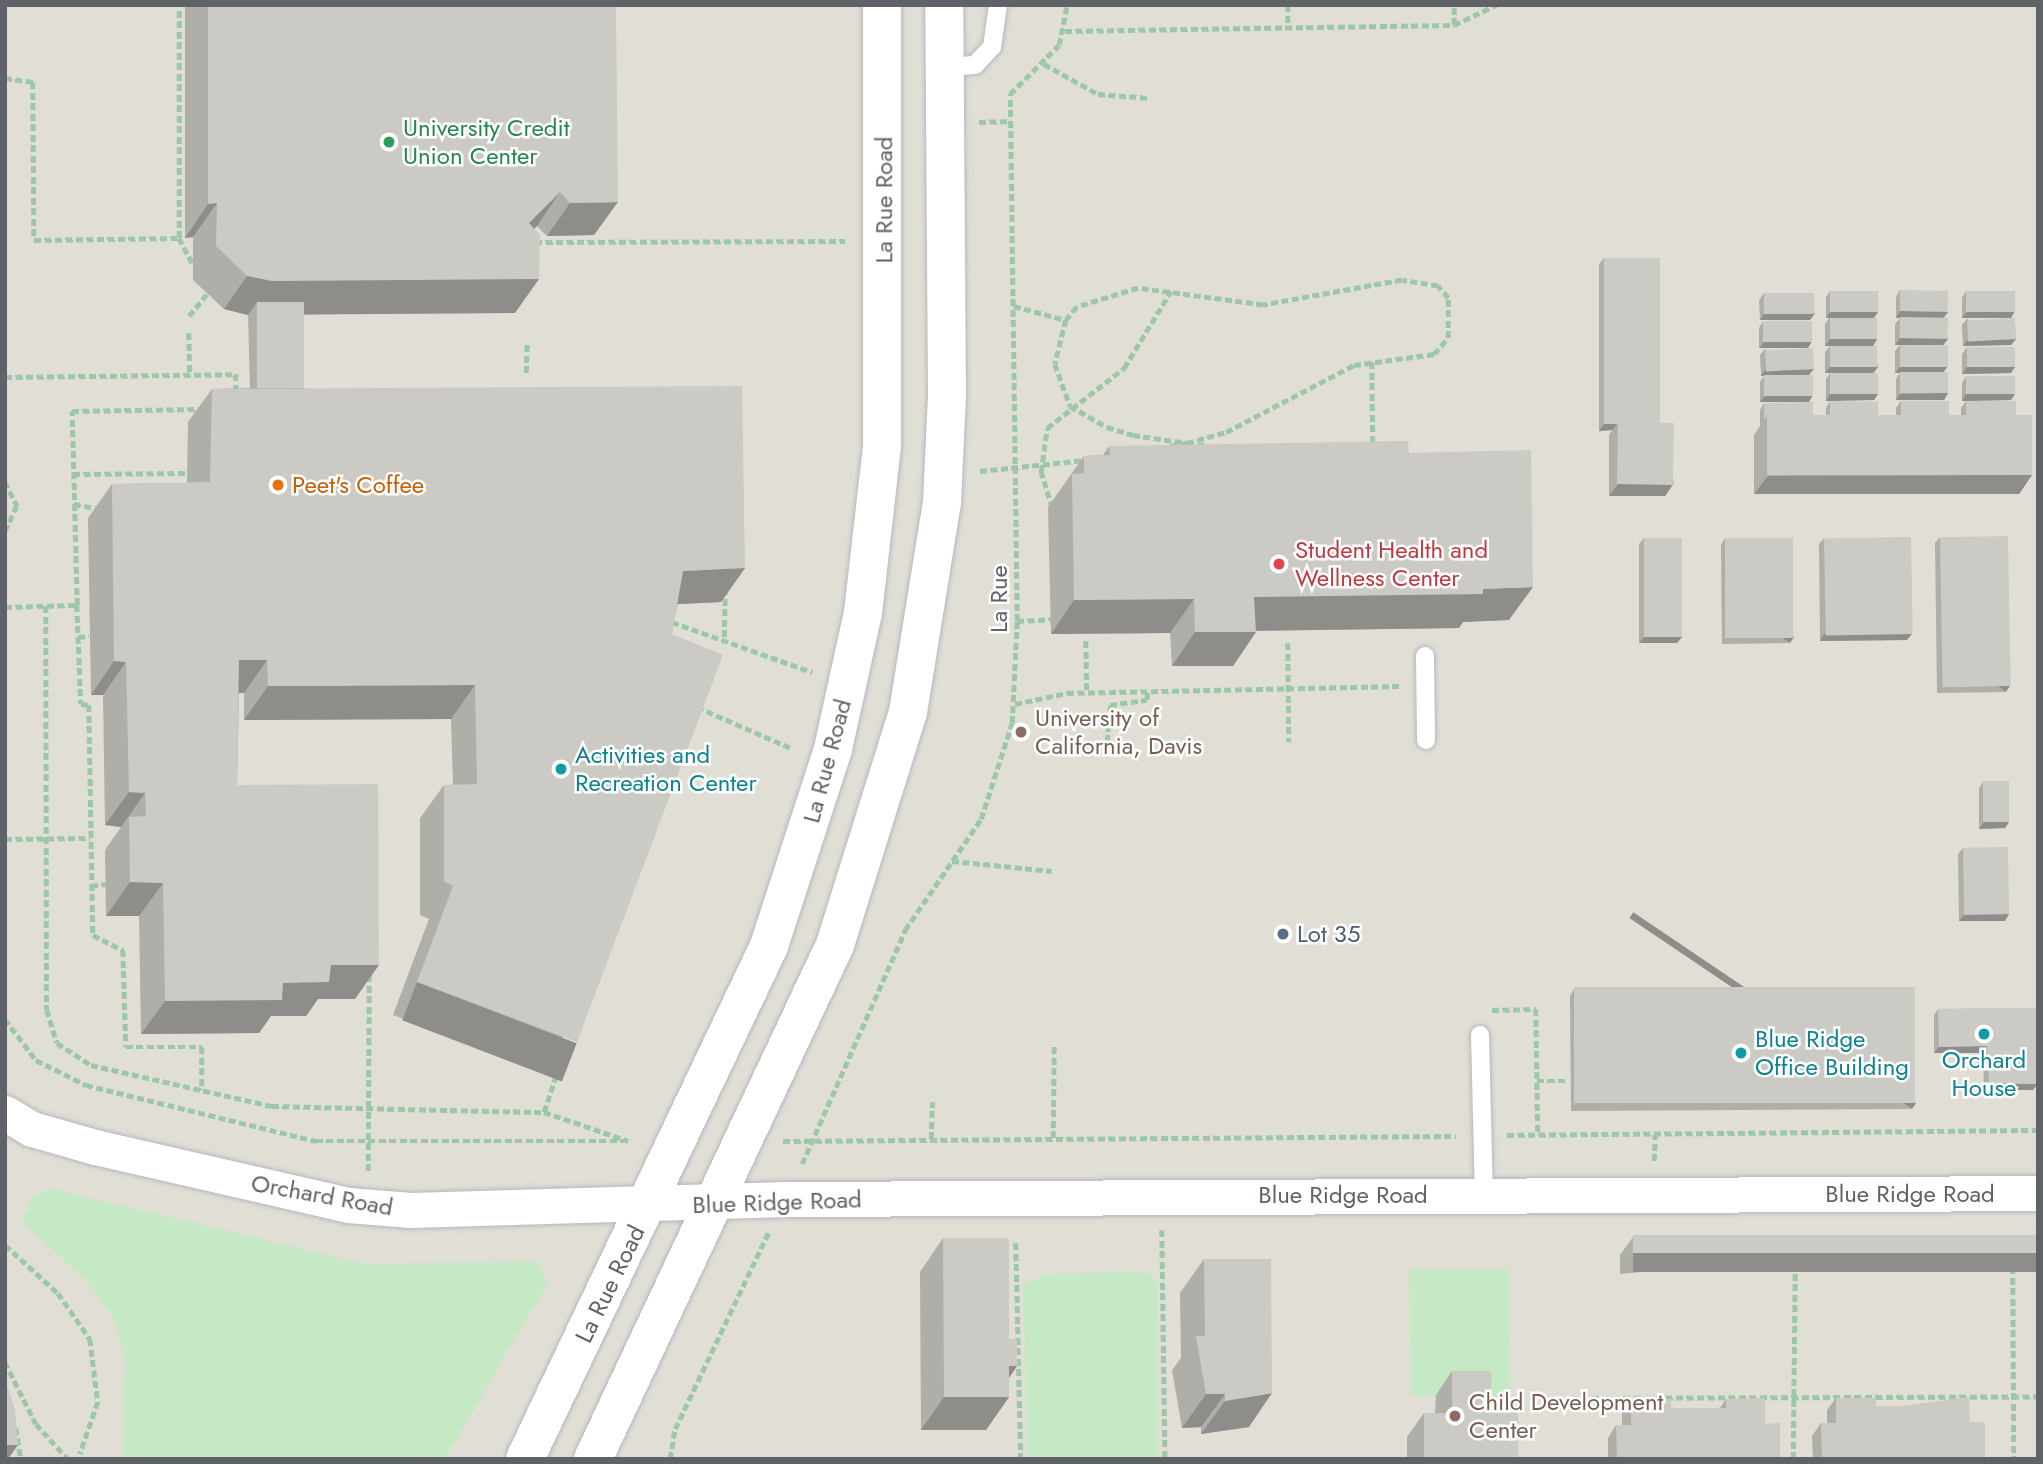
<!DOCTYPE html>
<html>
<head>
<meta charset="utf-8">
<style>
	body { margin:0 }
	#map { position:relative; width:2043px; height:1464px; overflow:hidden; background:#f1efe8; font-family:Jost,sans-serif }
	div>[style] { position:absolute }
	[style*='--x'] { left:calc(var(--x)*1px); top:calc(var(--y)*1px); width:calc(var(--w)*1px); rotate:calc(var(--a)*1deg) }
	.education>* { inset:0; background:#e1ded6; transform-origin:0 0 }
	.green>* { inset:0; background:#c5e8c5 }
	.path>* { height:4.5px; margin-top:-2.25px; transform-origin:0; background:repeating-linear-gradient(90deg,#9cc7a9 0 7px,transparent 0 10.5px) }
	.roads { filter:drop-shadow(0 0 2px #b5b8bc) drop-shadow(0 0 2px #b5b8bc) }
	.service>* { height:18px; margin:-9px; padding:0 9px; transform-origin:9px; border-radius:9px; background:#fff }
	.minor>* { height:35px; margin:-17.5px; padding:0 17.5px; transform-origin:17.5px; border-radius:17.5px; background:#fff }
	.secondary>* { height:38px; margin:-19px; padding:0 19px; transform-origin:19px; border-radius:19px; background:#fff }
	.wall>* { inset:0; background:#afaea9 }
	.shaded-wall>* { inset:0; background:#8f8d8a; transform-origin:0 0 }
	.building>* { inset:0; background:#cccac5; transform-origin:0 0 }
	.dots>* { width:19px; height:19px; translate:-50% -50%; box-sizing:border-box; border:4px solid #fff; border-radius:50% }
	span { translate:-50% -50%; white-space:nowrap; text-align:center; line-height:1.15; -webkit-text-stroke:5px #fff; paint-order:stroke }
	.leisure-label { font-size:24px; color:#27864d }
	.left { translate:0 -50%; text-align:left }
	.street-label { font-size:24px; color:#5f6368 }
	.food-label { font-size:24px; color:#c56008 }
	.health-label { font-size:24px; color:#be3a42 }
	.education-label { font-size:24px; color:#785e54 }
	.culture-label { font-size:24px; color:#0d838f }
	.service-label { font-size:24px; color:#4e5e75 }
	.frame { position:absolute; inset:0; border:7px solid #5f6368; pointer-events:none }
</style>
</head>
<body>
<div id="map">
	<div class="education">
		<div style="left:5px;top:5px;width:2033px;height:1454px"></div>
	</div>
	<div class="green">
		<div style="clip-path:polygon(51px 1189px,366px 1264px,538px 1262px,547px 1285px,445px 1459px,122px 1459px,125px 1361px,114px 1320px,87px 1281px,22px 1222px,32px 1196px)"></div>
		<div style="clip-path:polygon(1509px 1269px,1511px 1422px,1492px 1422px,1474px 1395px,1411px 1396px,1409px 1270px)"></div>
		<div style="clip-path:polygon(1146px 1272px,1158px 1283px,1157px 1459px,1028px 1459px,1023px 1285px,1045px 1274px)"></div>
	</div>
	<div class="path">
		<div style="--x:1288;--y:5;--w:23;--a:90"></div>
		<div style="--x:1454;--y:25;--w:20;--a:-90"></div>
		<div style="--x:1065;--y:31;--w:389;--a:-0.9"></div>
		<div style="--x:1454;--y:25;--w:47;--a:-25.5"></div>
		<div style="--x:1044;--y:64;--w:62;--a:29.1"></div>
		<div style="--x:1098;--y:94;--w:52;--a:4.4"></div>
		<div style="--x:5;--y:78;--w:28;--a:8"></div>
		<div style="--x:33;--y:82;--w:158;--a:89.6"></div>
		<div style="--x:34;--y:240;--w:145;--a:-0.8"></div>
		<div style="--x:179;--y:238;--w:233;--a:-90"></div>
		<div style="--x:979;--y:122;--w:31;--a:-2"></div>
		<div style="--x:179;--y:238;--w:30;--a:62"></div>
		<div style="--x:535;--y:242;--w:310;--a:-0.2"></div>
		<div style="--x:1014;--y:306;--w:54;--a:15.1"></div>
		<div style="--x:189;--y:316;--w:28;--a:-51"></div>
		<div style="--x:189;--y:333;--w:42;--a:88.6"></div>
		<div style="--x:1372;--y:362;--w:85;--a:89.3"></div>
		<div style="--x:526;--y:373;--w:31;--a:-88"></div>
		<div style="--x:5;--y:377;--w:231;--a:-0.7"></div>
		<div style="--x:236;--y:374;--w:20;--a:90"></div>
		<div style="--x:1170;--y:446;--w:17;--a:-10"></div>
		<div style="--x:1187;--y:443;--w:41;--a:-15.8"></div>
		<div style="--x:1226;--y:432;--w:144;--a:-27.6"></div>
		<div style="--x:1354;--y:365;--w:81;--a:-7.8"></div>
		<div style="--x:1434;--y:354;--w:21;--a:-49"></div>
		<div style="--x:1448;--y:338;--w:40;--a:-90"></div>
		<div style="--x:1448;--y:298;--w:16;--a:-130"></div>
		<div style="--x:1438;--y:286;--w:36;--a:-171"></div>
		<div style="--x:1402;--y:280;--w:141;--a:169.8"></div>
		<div style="--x:1263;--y:305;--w:126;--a:-172.3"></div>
		<div style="--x:1138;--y:288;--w:64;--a:162.7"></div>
		<div style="--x:1077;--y:307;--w:17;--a:130"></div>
		<div style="--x:1066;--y:320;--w:45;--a:104"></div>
		<div style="--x:1055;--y:364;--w:45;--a:70.3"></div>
		<div style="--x:1070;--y:406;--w:43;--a:29.6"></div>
		<div style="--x:1107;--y:427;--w:27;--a:17"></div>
		<div style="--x:1133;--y:435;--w:55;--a:8.4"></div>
		<div style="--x:1187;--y:443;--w:18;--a:6"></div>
		<div style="--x:980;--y:471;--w:106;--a:-6"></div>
		<div style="--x:73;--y:474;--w:115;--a:-0.5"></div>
		<div style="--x:5;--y:482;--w:27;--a:63"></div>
		<div style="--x:17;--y:506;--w:29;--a:115"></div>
		<div style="--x:74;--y:504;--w:25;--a:11"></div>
		<div style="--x:1052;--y:508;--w:38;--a:-107"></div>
		<div style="--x:1041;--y:472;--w:44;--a:-82.2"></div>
		<div style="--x:1047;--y:428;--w:98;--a:-37.9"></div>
		<div style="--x:1124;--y:368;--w:90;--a:-58.6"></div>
		<div style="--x:77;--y:605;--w:194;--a:-91.5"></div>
		<div style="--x:72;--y:411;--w:128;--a:-0.9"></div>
		<div style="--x:46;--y:606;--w:404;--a:89.9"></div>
		<div style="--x:47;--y:1010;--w:34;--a:73"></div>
		<div style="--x:57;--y:1043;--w:40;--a:32.9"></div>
		<div style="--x:91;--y:1065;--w:186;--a:12.8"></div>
		<div style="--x:272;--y:1106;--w:272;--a:1.3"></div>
		<div style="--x:544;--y:1112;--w:89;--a:19"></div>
		<div style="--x:5;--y:607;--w:72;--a:-1.6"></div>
		<div style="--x:77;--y:605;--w:99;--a:87.7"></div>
		<div style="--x:81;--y:704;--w:8;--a:7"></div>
		<div style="--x:89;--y:705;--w:230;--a:89"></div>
		<div style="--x:93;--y:935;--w:34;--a:27"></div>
		<div style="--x:123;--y:950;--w:97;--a:88.2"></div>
		<div style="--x:126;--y:1047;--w:76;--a:0"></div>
		<div style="--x:202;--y:1047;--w:43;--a:90"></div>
		<div style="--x:1017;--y:621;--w:39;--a:-3"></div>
		<div style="--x:672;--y:622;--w:149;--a:19.7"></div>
		<div style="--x:78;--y:637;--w:11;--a:-5"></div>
		<div style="--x:724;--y:637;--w:44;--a:-88.7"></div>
		<div style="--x:1086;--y:641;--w:51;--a:88.9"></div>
		<div style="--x:1288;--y:643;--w:99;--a:89.4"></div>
		<div style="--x:1015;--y:704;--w:53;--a:-11.9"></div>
		<div style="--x:1067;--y:693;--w:334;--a:-1.2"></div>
		<div style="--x:697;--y:707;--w:105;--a:23.6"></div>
		<div style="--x:1107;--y:742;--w:37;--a:-85"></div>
		<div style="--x:1110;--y:705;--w:37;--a:-8"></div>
		<div style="--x:1147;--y:700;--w:9;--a:-90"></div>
		<div style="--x:5;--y:839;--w:85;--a:-0.7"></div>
		<div style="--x:952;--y:861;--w:100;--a:5.7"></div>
		<div style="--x:91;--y:886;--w:15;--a:-8"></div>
		<div style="--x:1492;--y:1010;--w:44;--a:-1.3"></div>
		<div style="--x:1536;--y:1009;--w:126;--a:89.1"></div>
		<div style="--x:5;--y:1019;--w:51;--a:52.9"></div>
		<div style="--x:36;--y:1060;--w:56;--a:26.6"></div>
		<div style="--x:86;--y:1085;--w:237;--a:13.7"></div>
		<div style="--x:316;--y:1141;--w:308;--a:0"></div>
		<div style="--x:1537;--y:1081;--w:28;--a:0"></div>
		<div style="--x:544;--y:1112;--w:52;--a:-71.9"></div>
		<div style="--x:1507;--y:1135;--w:531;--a:-0.54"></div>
		<div style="--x:1053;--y:1138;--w:94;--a:-89.4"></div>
		<div style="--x:931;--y:1139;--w:37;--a:-88"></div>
		<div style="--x:783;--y:1141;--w:673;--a:-0.43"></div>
		<div style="--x:1654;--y:1161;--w:27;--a:-88"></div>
		<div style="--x:802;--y:1164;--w:256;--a:-66.2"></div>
		<div style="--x:905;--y:930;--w:135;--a:-55.6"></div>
		<div style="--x:981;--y:819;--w:101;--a:-72.1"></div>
		<div style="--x:1012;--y:723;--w:102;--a:-87.2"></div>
		<div style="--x:1017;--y:621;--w:527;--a:-90.76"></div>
		<div style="--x:1010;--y:94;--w:69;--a:-45"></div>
		<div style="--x:1059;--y:45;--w:41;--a:-78.7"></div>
		<div style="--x:368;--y:1171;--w:197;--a:-89.7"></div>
		<div style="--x:1162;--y:1230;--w:229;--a:89.2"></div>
		<div style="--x:1016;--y:1243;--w:216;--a:88.7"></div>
		<div style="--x:5;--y:1245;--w:72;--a:42.2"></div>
		<div style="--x:58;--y:1293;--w:56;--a:55.2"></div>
		<div style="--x:90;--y:1339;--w:64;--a:82.8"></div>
		<div style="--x:98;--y:1402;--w:55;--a:109.1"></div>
		<div style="--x:2013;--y:1267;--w:192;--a:89.7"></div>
		<div style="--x:5;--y:1362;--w:69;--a:63.4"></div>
		<div style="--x:36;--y:1424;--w:47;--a:47.6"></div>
		<div style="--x:1571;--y:1398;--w:467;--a:-0.2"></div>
		<div style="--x:16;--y:1428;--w:31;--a:81"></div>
		<div style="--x:670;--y:1459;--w:30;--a:-81"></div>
		<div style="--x:675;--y:1429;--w:217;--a:-64.6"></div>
		<div style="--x:1793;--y:1459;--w:188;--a:-89.4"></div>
	</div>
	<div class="roads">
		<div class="service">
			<div style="--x:944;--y:68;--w:31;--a:-6"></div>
			<div style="--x:975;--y:65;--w:25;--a:-47"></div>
			<div style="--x:992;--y:47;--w:42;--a:-81.9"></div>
			<div style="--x:1425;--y:656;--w:84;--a:89.3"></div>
			<div style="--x:1480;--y:1035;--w:160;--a:88.6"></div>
		</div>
		<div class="minor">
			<div style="--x:5;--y:1113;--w:31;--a:31"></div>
			<div style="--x:32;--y:1129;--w:66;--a:15.9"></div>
			<div style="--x:95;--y:1147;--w:260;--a:12.9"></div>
			<div style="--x:348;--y:1205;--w:63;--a:4.5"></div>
			<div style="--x:411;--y:1210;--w:374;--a:-1.7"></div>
			<div style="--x:785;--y:1199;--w:1253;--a:-0.27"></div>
		</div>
		<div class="secondary">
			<div style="--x:525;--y:1459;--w:568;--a:-64.56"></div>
			<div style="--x:769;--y:946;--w:207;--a:-72"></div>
			<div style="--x:833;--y:749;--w:139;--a:-77.6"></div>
			<div style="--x:863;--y:613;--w:169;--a:-83.5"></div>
			<div style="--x:882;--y:445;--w:440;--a:-90"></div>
			<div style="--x:593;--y:1459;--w:568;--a:-64.79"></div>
			<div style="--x:835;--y:945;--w:244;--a:-72.6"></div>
			<div style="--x:908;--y:712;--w:213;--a:-80.8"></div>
			<div style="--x:942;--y:502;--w:105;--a:-87.3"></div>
			<div style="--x:947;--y:397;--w:392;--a:-90.4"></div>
		</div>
	</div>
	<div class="wall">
		<div style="clip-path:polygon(185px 5px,616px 5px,594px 235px,547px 236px,537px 226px,534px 228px,515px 313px,304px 314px,304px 388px,745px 568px,721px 602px,678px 604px,553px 1076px,393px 1015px,429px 919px,420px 915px,420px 818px,444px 785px,453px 785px,451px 719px,244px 720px,244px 693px,239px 693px,237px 785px,355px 999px,318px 999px,306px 1016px,271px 1016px,259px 1033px,141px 1034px,139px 916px,106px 916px,105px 850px,121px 827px,105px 825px,103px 695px,91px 695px,88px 518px,112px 484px,187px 483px,188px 422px,212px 389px,250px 388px,248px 315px,224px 309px,193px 280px,193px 237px,185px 238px)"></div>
		<div style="clip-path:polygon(1604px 258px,1660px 423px,1674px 483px,1665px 496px,1609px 496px,1609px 435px,1612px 430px,1599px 431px,1599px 264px)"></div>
		<div style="clip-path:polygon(1900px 290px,1948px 312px,1944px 318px,1948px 339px,1943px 345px,1944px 372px,1948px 393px,1944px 400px,1896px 400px,1896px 379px,1900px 373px,1895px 373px,1895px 351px,1900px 345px,1895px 345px,1895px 324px,1900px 318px,1896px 318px,1896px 297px)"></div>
		<div style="clip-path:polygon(1830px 291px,1878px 312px,1874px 318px,1877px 339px,1873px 346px,1878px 367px,1874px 373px,1878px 394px,1874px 400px,1826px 401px,1826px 379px,1830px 373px,1825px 373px,1825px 352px,1830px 346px,1825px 346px,1825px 324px,1829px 318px,1826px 318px,1826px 297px)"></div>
		<div style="clip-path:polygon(1966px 291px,2015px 311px,2011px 318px,1962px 318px,1962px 298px)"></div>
		<div style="clip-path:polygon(1764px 293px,1815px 313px,1810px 320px,1760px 320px,1759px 300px)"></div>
		<div style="clip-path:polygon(1967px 319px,2016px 339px,2011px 345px,1963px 346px,1962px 325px)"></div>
		<div style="clip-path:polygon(1763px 321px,1812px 341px,1808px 348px,1759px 348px,1759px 328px)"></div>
		<div style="clip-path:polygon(1967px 347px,2011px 373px,1962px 374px,1962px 354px)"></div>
		<div style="clip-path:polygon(1765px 349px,1809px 375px,1809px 402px,1760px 402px,1760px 382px,1764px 376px,1761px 376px,1760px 355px)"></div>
		<div style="clip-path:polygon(1966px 376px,2015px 394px,2011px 400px,1962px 401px,1962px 383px)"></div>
		<div style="clip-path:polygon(1830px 401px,1878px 416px,1896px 416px,1896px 408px,1901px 401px,1948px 415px,1961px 415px,1961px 408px,1966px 401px,2016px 415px,2032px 475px,2019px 494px,1754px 494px,1754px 435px,1760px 426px,1760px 410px,1764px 403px,1813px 416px,1826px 416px,1826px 408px)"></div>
		<div style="clip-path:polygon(1109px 446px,1409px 453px,1509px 620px,1463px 622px,1459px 628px,1256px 631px,1233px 666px,1172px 666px,1170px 633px,1051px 634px,1048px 507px,1084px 456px,1103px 455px)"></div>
		<div style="clip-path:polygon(1940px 537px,2006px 692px,1937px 693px,1935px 543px)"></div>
		<div style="clip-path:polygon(1644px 538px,1682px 637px,1677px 643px,1639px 643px,1639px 544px)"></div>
		<div style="clip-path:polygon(1725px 538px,1794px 637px,1790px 643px,1722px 644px,1721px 545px)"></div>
		<div style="clip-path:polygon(1824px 538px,1907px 640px,1820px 641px,1819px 544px)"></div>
		<div style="clip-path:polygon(1983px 782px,2009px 822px,2005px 828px,1979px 829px,1979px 788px)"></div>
		<div style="clip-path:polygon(1963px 848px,2005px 921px,1959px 921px,1958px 854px)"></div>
		<div style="clip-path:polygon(1574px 989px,1916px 1103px,1912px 1109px,1571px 1111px,1570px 996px)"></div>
		<div style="clip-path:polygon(2038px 1008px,2033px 1090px,1984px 1090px,1983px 1053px,1934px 1053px,1934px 1015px,1938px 1009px)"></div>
		<div style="clip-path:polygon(2038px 1235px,1620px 1274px,1620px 1255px,1633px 1237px)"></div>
		<div style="clip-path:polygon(943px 1238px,1009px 1339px,1017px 1366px,1009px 1378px,1009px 1397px,986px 1430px,921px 1430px,920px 1272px)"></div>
		<div style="clip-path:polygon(1204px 1259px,1249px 1427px,1201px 1434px,1201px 1427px,1182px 1428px,1172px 1370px,1181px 1358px,1180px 1293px)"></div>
		<div style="clip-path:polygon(1452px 1371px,1492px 1413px,1518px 1459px,1407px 1459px,1407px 1437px,1424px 1413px,1435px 1413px,1436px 1395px)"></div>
		<div style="clip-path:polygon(1836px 1398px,1876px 1406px,1970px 1422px,1985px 1459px,1813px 1459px,1812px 1436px,1821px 1423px,1827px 1423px,1827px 1410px)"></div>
		<div style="clip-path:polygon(1631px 1399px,1671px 1408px,1720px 1408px,1726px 1399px,1765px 1424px,1780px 1459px,1608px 1459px,1608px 1438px,1616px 1425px,1622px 1425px,1622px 1412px)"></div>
	</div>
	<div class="shaded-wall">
		<div style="clip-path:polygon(560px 192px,537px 226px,506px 257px,529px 223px)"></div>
		<div style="clip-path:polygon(618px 202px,594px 235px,547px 236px,570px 203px)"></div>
		<div style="clip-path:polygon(217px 203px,193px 237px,185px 238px,208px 204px)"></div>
		<div style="clip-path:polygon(247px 276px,539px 279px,515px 313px,258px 315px,257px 302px,248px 315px,224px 309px)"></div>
		<div style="clip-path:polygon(1900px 311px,1948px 312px,1943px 318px,1896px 318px)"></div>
		<div style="clip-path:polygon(2015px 311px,2011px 318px,1962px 318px,1967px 312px)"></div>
		<div style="clip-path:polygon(1830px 312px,1878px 312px,1873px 319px,1826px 318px)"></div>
		<div style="clip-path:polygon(1815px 313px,1810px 320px,1760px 320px,1764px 314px)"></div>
		<div style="clip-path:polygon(1900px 338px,1948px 339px,1943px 345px,1895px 345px)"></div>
		<div style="clip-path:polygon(1830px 339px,1877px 339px,1873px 346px,1825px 346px)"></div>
		<div style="clip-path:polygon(2016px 339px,2011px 345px,1963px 346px,1967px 340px)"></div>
		<div style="clip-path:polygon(1812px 341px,1808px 348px,1759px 348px,1764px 342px)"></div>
		<div style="clip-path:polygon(1948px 366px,1943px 373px,1895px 373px,1900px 367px)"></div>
		<div style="clip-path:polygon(1830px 367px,1878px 367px,1873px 373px,1825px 373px)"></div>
		<div style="clip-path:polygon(1967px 367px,2015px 367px,2011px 373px,1962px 374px)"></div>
		<div style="clip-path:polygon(1814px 369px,1809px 375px,1761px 376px,1765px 370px)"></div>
		<div style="clip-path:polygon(1948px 393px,1944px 400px,1896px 400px,1900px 394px)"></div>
		<div style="clip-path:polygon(1830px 394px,1878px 394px,1874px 400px,1826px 401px)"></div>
		<div style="clip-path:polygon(1966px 394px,2015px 394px,2011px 400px,1962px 401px)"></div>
		<div style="clip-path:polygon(1813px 395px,1809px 402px,1760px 402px,1765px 396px)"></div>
		<div style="clip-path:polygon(1604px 424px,1617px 424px,1612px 430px,1599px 431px)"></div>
		<div style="clip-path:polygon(2032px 475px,2019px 494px,1754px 494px,1768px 476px)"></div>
		<div style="clip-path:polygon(1674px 483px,1665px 496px,1609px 496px,1618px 484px)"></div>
		<div style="clip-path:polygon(745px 568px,721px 602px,660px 605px,683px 571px)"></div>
		<div style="clip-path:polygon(1533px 587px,1509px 620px,1463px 622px,1459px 628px,1231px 631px,1254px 597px)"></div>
		<div style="clip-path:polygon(1194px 599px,1170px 633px,1051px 634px,1074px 600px)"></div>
		<div style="clip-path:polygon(1195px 632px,1256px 632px,1233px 666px,1172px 666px)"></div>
		<div style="clip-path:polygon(1824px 634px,1912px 634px,1907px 640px,1820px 641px)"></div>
		<div style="clip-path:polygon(1644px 637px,1682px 637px,1677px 643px,1639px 643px)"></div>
		<div style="left:1794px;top:637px;width:7px;height:68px;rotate:124deg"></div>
		<div style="clip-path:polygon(239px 660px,267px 660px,244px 693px,215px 694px)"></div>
		<div style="clip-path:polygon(114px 661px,126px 662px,103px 695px,91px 695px)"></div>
		<div style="clip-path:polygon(475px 685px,451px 719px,244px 720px,268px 686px)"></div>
		<div style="left:2010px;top:686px;width:7px;height:68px;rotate:124deg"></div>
		<div style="clip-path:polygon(129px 792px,145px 793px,121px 827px,105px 825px)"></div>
		<div style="clip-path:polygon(1984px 822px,2009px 822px,2005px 828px,1979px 829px)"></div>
		<div style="clip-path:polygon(130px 882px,163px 883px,139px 916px,106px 916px)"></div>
		<div style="clip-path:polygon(2009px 914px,2005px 921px,1959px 921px,1964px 915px)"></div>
		<div style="clip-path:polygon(331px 965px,379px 965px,355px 999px,318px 999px,306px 1016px,271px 1016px,259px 1033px,141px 1034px,165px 1001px,283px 983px)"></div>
		<div style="left:417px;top:982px;width:171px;height:41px;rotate:21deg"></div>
		<div style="clip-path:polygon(1987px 1046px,1983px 1053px,1934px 1053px,1939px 1047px)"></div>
		<div style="clip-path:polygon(1989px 1083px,2038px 1084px,2033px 1090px,1984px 1090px)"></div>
		<div style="left:1916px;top:1103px;width:7px;height:341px;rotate:124deg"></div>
		<div style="left:2038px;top:1253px;width:19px;height:405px;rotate:90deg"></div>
		<div style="clip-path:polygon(1009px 1366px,1017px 1366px,996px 1397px,1009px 1397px,986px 1430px,921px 1430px,944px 1397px)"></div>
		<div style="clip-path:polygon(1272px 1393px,1249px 1427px,1201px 1434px,1225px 1401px)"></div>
		<div style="clip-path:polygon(1206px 1394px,1225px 1394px,1201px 1427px,1182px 1428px)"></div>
		<div style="clip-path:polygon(5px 1445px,18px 1445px,8px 1459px,5px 1459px)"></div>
	</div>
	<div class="building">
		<div style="clip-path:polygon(208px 5px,616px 5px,618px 202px,570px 203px,560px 192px,529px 223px,540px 235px,539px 279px,272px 281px,247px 276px,216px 246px,217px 203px,208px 204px)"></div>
		<div style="clip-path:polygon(1604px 258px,1660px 258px,1660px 423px,1618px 422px,1617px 424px,1604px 424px)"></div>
		<div style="left:1900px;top:290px;width:48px;height:21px;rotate:1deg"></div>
		<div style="left:1830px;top:291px;width:48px;height:21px"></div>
		<div style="left:1966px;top:291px;width:49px;height:21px"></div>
		<div style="left:1764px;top:293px;width:50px;height:21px"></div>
		<div style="left:257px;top:302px;width:47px;height:86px"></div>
		<div style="left:1900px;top:317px;width:48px;height:21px;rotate:1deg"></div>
		<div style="left:1830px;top:318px;width:47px;height:21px"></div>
		<div style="left:2015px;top:318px;width:21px;height:48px;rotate:87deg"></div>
		<div style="left:1763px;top:321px;width:49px;height:21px"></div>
		<div style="left:1900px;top:345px;width:48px;height:22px"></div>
		<div style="left:1830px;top:346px;width:47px;height:21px"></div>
		<div style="left:1967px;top:347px;width:48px;height:20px"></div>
		<div style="left:1813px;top:348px;width:21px;height:48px;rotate:87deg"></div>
		<div style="left:1948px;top:372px;width:21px;height:48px;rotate:90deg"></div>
		<div style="left:1830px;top:373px;width:48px;height:21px"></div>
		<div style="left:1764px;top:375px;width:49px;height:21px"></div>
		<div style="left:1966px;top:376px;width:49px;height:18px"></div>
		<div style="clip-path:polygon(742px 386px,745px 568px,683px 571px,672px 634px,723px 655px,577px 1042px,417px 982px,453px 886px,444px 881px,444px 785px,477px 784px,475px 685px,268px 686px,267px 660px,239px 660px,237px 785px,378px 784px,379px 965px,331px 965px,329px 982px,283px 983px,282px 1000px,165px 1001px,163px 883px,130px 882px,129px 817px,146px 816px,145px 793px,129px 792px,126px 662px,114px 661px,112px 484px,210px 482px,212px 389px)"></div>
		<div style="left:1830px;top:401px;width:48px;height:15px;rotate:1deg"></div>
		<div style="left:1901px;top:401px;width:48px;height:15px"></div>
		<div style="left:1966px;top:401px;width:50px;height:14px"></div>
		<div style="clip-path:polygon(1813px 402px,1813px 416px,1767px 416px,1764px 420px,1764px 403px)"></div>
		<div style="left:2032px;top:415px;width:60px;height:265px;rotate:90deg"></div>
		<div style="left:1618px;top:422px;width:56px;height:62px;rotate:1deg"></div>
		<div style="clip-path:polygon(1408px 441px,1409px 453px,1531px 450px,1533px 587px,1483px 589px,1483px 594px,1254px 597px,1256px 632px,1195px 632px,1194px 599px,1074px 600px,1072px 474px,1084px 473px,1084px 456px,1110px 455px,1109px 446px)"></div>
		<div style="left:2008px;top:536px;width:150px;height:68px;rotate:89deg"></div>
		<div style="left:1911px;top:537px;width:97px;height:87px;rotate:89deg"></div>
		<div style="left:1644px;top:538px;width:38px;height:99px"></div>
		<div style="left:1725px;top:538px;width:68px;height:100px"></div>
		<div style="left:2009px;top:781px;width:41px;height:26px;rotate:90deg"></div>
		<div style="left:2008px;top:847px;width:67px;height:45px;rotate:89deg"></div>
		<div style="left:1915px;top:987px;width:116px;height:341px;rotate:90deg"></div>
		<div style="clip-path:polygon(2038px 1008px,2038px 1084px,1989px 1083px,1987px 1046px,1939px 1047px,1938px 1009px)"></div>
		<div style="left:2038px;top:1235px;width:18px;height:405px;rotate:90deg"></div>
		<div style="clip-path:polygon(943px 1238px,1009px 1238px,1009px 1339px,1017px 1339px,1017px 1366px,1009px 1366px,1009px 1397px,944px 1397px)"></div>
		<div style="clip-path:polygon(1204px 1259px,1271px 1259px,1272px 1393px,1225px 1401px,1225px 1394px,1206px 1394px,1196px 1336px,1205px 1336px)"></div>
		<div style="clip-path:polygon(1452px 1371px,1491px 1371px,1492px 1413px,1518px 1413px,1518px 1459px,1424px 1459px,1424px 1413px,1452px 1413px)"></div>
		<div style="clip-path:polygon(5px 1379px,15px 1410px,18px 1445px,5px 1445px)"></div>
		<div style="clip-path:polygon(1969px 1397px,1970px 1422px,1985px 1422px,1985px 1459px,1822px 1459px,1821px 1423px,1836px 1423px,1836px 1398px,1876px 1398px,1876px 1406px,1903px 1406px)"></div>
		<div style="clip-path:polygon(1765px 1398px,1765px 1424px,1780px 1423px,1780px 1459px,1617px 1459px,1616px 1425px,1631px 1425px,1631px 1399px,1671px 1399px,1671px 1408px,1726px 1408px,1726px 1399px)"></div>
	</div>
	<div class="dots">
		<div style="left:389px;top:142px;background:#2e9e5b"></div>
		<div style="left:278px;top:485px;background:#e8710a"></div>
		<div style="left:1279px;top:564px;background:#e0444e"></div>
		<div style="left:1021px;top:732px;background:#8d6e63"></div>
		<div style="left:561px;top:769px;background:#0f9aa8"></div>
		<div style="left:1283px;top:934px;background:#5c6f8a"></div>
		<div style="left:1984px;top:1034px;background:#0f9aa8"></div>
		<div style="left:1741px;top:1053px;background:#0f9aa8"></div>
		<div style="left:1455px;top:1416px;background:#8d6e63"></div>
	</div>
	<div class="leisure-label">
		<span class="left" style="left:403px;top:142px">University Credit<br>Union Center</span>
	</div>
	<div class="street-label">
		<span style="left:884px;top:200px;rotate:-90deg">La Rue Road</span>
		<span style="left:999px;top:599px;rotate:-90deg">La Rue</span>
		<span style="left:827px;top:761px;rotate:-75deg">La Rue Road</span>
		<span style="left:1910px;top:1194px">Blue Ridge Road</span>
		<span style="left:322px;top:1195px;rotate:10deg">Orchard Road</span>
		<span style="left:1343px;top:1195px">Blue Ridge Road</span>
		<span style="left:777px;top:1202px;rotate:-2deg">Blue Ridge Road</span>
		<span style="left:610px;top:1284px;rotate:-64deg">La Rue Road</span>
	</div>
	<div class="food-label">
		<span class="left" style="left:292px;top:485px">Peet's Coffee</span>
	</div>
	<div class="health-label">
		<span class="left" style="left:1295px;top:564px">Student Health and<br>Wellness Center</span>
	</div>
	<div class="education-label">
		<span class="left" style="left:1035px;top:732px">University of<br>California, Davis</span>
		<span class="left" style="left:1469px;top:1416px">Child Development<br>Center</span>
	</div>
	<div class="culture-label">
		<span class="left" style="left:575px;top:769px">Activities and<br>Recreation Center</span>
		<span class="left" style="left:1755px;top:1053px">Blue Ridge<br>Office Building</span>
		<span style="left:1984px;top:1074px">Orchard<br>House</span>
	</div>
	<div class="service-label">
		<span class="left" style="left:1297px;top:934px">Lot 35</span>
	</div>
	<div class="frame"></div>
</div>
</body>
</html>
